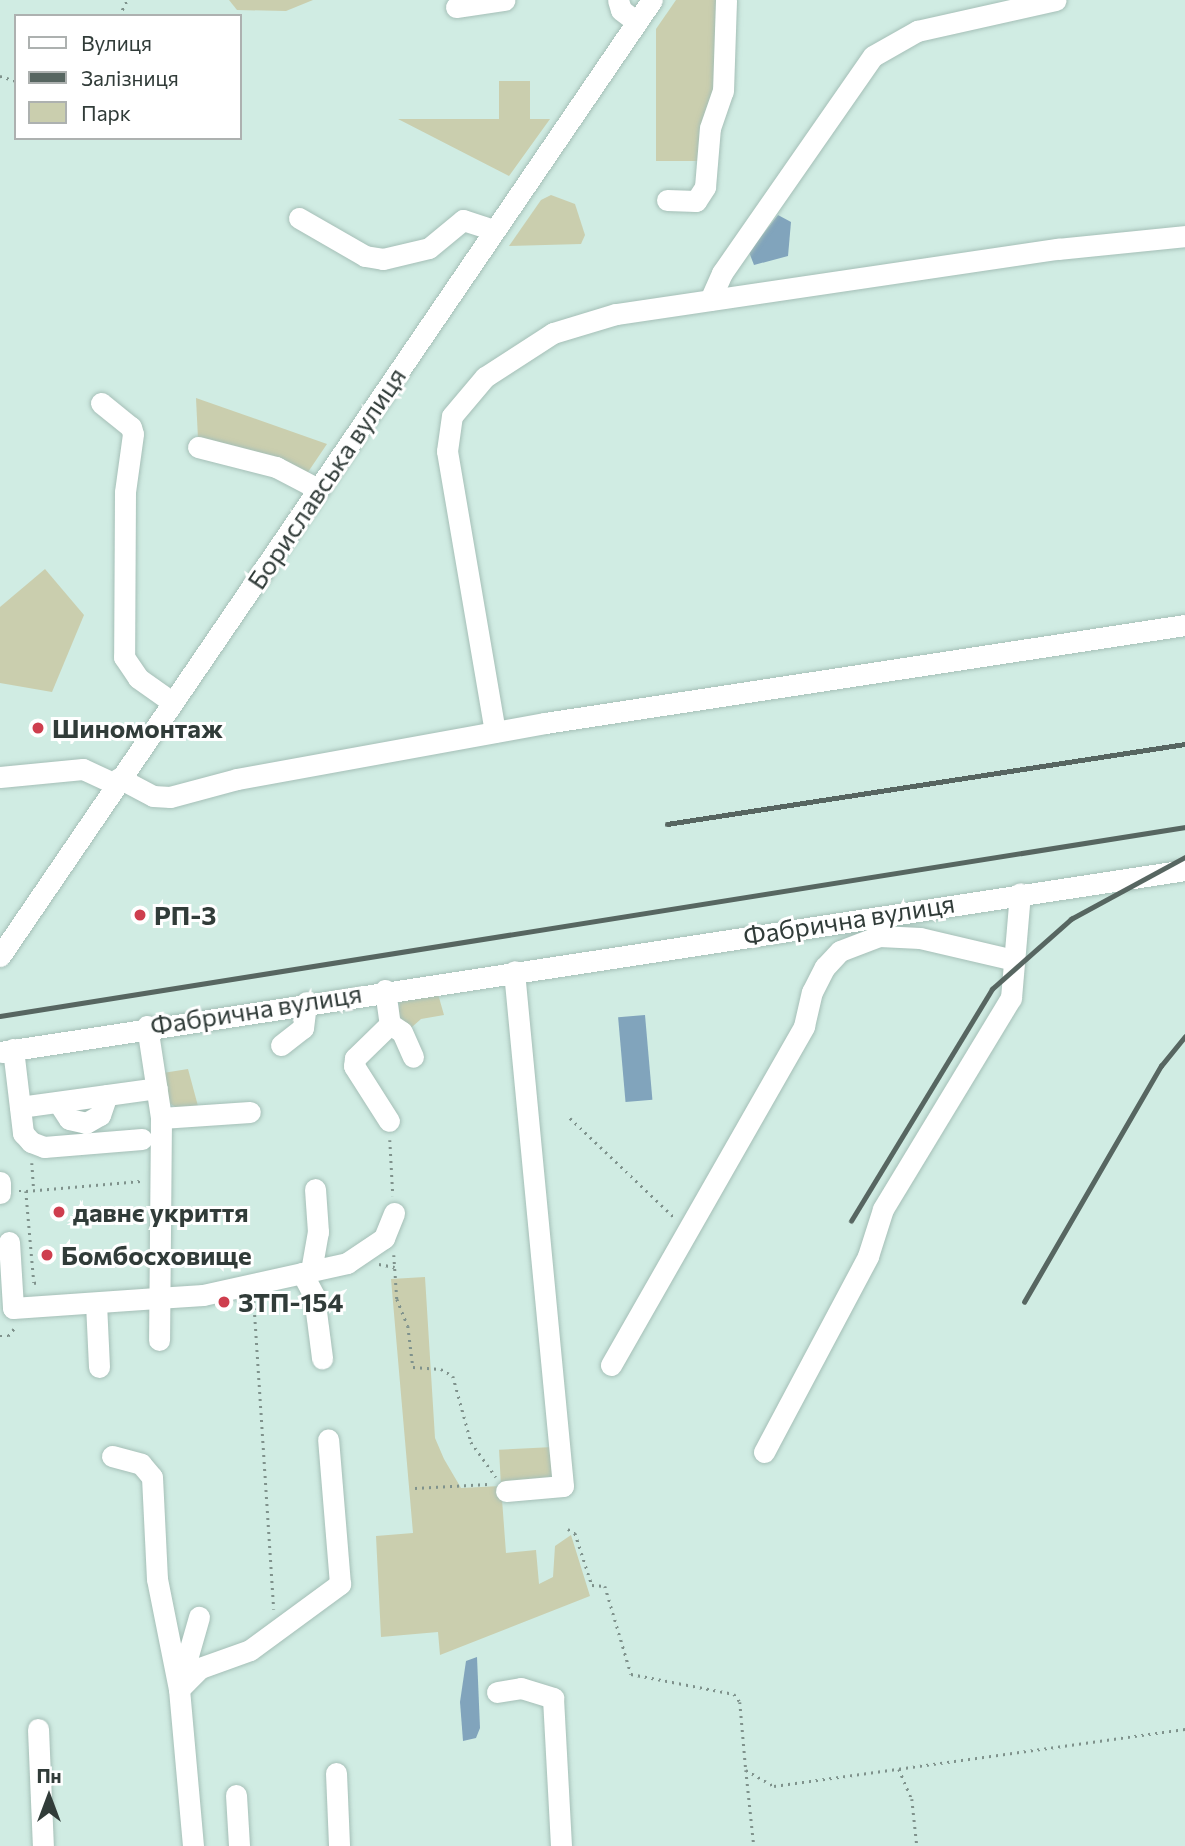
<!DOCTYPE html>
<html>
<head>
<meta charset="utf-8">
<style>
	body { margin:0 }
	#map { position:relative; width:1185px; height:1846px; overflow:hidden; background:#d0ece3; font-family:Commissioner,sans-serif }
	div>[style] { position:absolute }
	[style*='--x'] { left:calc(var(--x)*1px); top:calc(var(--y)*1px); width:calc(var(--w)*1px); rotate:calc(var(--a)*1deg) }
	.green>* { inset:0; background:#caceae; transform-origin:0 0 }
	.water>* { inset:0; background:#81a4bc; transform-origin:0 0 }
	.path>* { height:2.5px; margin-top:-1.25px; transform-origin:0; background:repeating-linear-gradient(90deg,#7f928c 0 2px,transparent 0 7px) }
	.roads { filter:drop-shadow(0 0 2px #a5bfb7) drop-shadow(0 0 2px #a5bfb7) }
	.minor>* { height:21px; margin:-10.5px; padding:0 10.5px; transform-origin:10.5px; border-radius:10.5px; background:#fff }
	.rail>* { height:4.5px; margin:-2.25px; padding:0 2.25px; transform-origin:2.25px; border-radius:2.25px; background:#576661 }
	.dots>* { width:19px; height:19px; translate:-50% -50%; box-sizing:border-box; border:4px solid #fff; border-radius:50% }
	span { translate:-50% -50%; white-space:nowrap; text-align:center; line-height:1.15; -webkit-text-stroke:6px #fff; paint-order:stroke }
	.street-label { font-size:26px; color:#313c39 }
	.poi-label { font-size:26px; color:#313c39; font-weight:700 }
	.left { translate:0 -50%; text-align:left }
	.legend { position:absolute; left:14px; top:14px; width:228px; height:126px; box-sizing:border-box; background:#fff; border:2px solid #adb1b0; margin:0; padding:9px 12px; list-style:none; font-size:21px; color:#313c39 }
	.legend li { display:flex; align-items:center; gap:14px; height:35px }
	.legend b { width:35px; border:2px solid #adb1b0 }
	.north { position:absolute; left:14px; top:1762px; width:70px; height:70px; -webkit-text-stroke:5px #fff; paint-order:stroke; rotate:0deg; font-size:19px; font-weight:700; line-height:28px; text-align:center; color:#313c39 }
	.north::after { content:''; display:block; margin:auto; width:24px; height:32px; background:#313c39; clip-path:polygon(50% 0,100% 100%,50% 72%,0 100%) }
</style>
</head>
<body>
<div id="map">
	<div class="green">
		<div style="clip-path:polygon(229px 0,313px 0,286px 11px,237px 10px)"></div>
		<div style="clip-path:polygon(676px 0,719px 0,714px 89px,698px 161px,656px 161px,656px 29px)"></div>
		<div style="clip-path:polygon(499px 81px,530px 81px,530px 119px,550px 119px,509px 176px,398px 119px,499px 119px)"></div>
		<div style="clip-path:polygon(551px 195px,575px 204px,585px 235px,581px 244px,509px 246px,541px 200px)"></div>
		<div style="clip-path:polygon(196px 398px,327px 444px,306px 475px,198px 439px)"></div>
		<div style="clip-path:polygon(45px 569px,84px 615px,52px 692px,0 683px,0 607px)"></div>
		<div style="clip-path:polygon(438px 994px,444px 1015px,421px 1019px,412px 1027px,398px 1018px,400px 999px)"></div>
		<div style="clip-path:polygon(188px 1069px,198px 1106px,177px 1108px,168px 1102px,163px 1073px)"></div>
		<div style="clip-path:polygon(425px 1277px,435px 1438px,444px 1459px,461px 1488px,501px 1486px,506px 1553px,536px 1550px,539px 1584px,553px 1577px,555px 1546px,571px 1535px,590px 1596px,440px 1655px,438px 1632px,381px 1637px,376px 1536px,413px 1533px,391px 1279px)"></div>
		<div style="left:553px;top:1447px;width:33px;height:54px;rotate:87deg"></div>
	</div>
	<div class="water">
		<div style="clip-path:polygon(778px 215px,791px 222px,788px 256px,754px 265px,749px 252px)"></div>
		<div style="left:645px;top:1015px;width:85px;height:27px;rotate:85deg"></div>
		<div style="clip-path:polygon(477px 1657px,480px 1728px,476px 1738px,463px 1741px,460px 1702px,466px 1661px)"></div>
	</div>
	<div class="path">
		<div style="--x:119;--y:16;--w:18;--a:-63"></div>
		<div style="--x:0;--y:76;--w:17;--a:17"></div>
		<div style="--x:570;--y:1118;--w:144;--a:43.6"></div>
		<div style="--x:390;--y:1140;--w:56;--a:86.9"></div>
		<div style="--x:32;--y:1163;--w:27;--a:86"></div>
		<div style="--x:19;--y:1191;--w:7;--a:0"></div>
		<div style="--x:26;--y:1191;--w:92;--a:85"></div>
		<div style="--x:34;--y:1283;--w:5;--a:-11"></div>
		<div style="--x:26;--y:1191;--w:115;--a:-5"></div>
		<div style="--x:394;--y:1255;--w:44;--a:86.1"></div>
		<div style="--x:397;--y:1299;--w:29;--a:68"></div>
		<div style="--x:408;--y:1326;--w:41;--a:83"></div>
		<div style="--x:413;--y:1367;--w:28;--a:4"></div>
		<div style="--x:441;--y:1369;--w:14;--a:30"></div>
		<div style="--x:453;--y:1376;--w:68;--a:74.7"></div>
		<div style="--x:471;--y:1442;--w:43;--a:54.5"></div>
		<div style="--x:379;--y:1264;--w:16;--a:11"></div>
		<div style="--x:254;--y:1301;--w:309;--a:86.3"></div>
		<div style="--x:0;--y:1336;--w:8;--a:0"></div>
		<div style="--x:8;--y:1336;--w:13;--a:-51"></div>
		<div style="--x:415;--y:1488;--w:73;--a:-3.1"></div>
		<div style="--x:568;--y:1529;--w:8;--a:30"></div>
		<div style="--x:575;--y:1533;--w:55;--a:71.9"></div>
		<div style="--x:592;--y:1585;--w:13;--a:4"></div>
		<div style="--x:605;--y:1586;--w:92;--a:73.5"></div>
		<div style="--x:631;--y:1674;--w:105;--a:11"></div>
		<div style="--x:734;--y:1694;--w:10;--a:53"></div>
		<div style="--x:740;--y:1702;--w:68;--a:85"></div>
		<div style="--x:746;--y:1770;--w:32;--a:30"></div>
		<div style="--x:774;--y:1786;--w:415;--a:-7.9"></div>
		<div style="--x:899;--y:1769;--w:33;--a:67"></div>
		<div style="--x:912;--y:1799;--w:47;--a:83.9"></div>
		<div style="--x:746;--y:1770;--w:76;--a:84"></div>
	</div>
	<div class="roads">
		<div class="minor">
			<div style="--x:618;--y:0;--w:10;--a:73"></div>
			<div style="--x:621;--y:10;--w:20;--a:37"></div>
			<div style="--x:456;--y:7;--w:49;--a:-8.3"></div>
			<div style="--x:667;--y:200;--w:29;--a:2"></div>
			<div style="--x:696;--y:201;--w:17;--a:-57"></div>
			<div style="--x:705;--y:187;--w:59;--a:-85.2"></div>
			<div style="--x:710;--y:128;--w:39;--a:-71"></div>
			<div style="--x:723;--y:91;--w:91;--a:-88.1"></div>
			<div style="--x:299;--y:218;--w:76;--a:29.9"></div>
			<div style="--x:365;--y:256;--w:18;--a:9"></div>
			<div style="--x:383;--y:259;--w:47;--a:-13.4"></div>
			<div style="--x:429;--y:248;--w:44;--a:-39.5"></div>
			<div style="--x:463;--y:220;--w:32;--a:18"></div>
			<div style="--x:710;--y:300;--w:30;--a:-66"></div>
			<div style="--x:722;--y:273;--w:264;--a:-55.2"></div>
			<div style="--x:873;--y:56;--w:51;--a:-29.6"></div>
			<div style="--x:917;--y:31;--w:142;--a:-12.6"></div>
			<div style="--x:101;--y:403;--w:38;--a:39"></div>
			<div style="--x:131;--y:427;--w:7;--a:74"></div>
			<div style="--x:133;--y:434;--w:59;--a:97.9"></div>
			<div style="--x:125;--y:492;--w:165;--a:90.3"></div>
			<div style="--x:124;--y:657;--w:25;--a:56"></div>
			<div style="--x:138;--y:678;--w:42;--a:35.2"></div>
			<div style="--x:198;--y:447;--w:81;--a:14.4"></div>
			<div style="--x:276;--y:467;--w:47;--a:27.6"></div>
			<div style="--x:495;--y:732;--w:285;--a:-99.7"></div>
			<div style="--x:447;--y:451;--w:35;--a:-82"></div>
			<div style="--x:452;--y:416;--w:51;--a:-49.8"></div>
			<div style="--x:485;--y:377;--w:81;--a:-32.9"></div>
			<div style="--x:553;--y:333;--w:66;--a:-16.8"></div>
			<div style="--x:616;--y:314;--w:447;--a:-8.4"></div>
			<div style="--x:1058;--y:249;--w:128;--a:-5.8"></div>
			<div style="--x:0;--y:777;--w:83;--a:-5.5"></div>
			<div style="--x:83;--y:769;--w:35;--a:25"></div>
			<div style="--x:119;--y:778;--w:38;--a:28"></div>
			<div style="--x:153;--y:796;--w:17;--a:3"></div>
			<div style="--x:170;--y:797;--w:69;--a:-15"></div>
			<div style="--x:237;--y:779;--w:313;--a:-10.3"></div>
			<div style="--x:545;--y:723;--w:647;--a:-8.71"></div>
			<div style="--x:0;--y:956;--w:1157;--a:-55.71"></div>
			<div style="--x:385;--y:990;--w:34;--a:82"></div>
			<div style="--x:390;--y:1024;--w:49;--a:135.8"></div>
			<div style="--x:355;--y:1058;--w:8;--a:97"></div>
			<div style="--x:354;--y:1066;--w:65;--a:57.5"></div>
			<div style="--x:390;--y:1024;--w:14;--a:34"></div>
			<div style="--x:402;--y:1032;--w:27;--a:66"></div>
			<div style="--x:147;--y:1026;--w:93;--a:81.3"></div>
			<div style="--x:161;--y:1118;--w:222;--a:90.5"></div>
			<div style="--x:281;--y:1045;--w:28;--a:-38"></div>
			<div style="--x:303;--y:1028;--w:26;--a:-83"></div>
			<div style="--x:13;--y:1049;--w:85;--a:83.2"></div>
			<div style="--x:23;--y:1133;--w:12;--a:48"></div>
			<div style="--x:31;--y:1142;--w:14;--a:21"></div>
			<div style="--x:44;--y:1147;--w:98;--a:-4.7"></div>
			<div style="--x:0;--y:1052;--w:1199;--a:-8.73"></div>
			<div style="--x:58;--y:1102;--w:20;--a:57"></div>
			<div style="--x:69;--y:1119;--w:17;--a:13"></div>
			<div style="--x:86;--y:1123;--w:16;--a:-30"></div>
			<div style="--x:100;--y:1115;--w:21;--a:-71"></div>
			<div style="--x:20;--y:1107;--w:138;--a:-7.9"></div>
			<div style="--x:161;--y:1118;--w:89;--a:-3.9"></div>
			<div style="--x:0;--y:1182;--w:11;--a:90"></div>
			<div style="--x:9;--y:1242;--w:66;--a:86.5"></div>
			<div style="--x:13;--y:1308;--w:144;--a:-4"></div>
			<div style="--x:157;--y:1298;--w:46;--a:-3.7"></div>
			<div style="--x:203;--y:1295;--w:148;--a:-12.5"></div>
			<div style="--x:347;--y:1263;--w:45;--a:-34"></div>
			<div style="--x:384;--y:1238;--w:27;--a:-68"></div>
			<div style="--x:311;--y:1271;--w:40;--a:-80"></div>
			<div style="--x:318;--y:1232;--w:43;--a:-94"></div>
			<div style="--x:302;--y:1273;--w:26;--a:62"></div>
			<div style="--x:314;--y:1296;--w:63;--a:82.6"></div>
			<div style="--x:96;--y:1303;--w:64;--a:87.3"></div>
			<div style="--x:611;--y:1365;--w:390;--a:-60.3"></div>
			<div style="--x:804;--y:1026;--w:35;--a:-77"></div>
			<div style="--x:812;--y:992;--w:28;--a:-63"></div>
			<div style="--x:825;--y:967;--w:22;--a:-47"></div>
			<div style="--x:840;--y:951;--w:42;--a:-21"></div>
			<div style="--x:879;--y:936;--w:41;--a:2.8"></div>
			<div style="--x:920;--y:938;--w:97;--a:13.2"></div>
			<div style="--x:764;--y:1452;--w:222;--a:-62"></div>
			<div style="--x:868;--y:1256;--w:49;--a:-72.3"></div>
			<div style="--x:883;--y:1209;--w:247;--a:-58.8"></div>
			<div style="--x:1011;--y:998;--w:105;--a:-85.1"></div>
			<div style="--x:112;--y:1456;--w:30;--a:15"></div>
			<div style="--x:141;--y:1464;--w:17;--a:50"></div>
			<div style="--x:152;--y:1477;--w:102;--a:87.2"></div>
			<div style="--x:157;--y:1579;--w:112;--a:78.7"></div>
			<div style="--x:179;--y:1689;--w:158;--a:84.9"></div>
			<div style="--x:506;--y:1491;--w:57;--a:-5"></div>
			<div style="--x:563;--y:1486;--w:517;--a:-95.44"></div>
			<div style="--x:179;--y:1687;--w:73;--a:-74.1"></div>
			<div style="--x:179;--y:1689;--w:30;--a:-45"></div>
			<div style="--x:200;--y:1668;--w:53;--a:-19.8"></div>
			<div style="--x:250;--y:1650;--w:112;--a:-36.3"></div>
			<div style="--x:340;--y:1584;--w:145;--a:-94.7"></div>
			<div style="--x:497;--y:1692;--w:24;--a:-9"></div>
			<div style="--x:521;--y:1688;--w:34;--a:17"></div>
			<div style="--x:553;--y:1698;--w:148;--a:86.9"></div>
			<div style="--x:38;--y:1729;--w:117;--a:87.6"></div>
			<div style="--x:336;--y:1773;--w:73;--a:87.6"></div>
			<div style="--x:236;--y:1795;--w:51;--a:86.6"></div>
		</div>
	</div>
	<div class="rail">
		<div style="--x:667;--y:824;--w:524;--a:-8.78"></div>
		<div style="--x:0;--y:1016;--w:1200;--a:-9.06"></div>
		<div style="--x:851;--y:1221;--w:271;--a:-58.7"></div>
		<div style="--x:992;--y:989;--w:106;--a:-41.5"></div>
		<div style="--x:1071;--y:919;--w:130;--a:-28.5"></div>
		<div style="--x:1024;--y:1302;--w:273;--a:-59.9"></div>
		<div style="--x:1161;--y:1066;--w:38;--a:-51"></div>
	</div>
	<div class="dots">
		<div style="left:38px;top:728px;background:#ce3e4e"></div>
		<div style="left:140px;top:915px;background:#ce3e4e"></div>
		<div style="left:59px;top:1212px;background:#ce3e4e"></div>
		<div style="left:47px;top:1255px;background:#ce3e4e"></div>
		<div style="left:224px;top:1302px;background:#ce3e4e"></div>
	</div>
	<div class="street-label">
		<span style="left:326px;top:478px;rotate:-56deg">Бориславська вулиця</span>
		<span style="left:849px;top:919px;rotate:-9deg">Фабрична вулиця</span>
		<span style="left:256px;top:1009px;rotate:-9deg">Фабрична вулиця</span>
	</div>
	<div class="poi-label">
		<span class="left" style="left:52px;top:728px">Шиномонтаж</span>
		<span class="left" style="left:154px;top:915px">РП-3</span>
		<span class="left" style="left:73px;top:1212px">давнє укриття</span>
		<span class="left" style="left:61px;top:1255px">Бомбосховище</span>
		<span class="left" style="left:238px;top:1302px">ЗТП-154</span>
	</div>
	<ul class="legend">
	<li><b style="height:9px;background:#fff"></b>Вулиця</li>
	<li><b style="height:9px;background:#576661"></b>Залізниця</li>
	<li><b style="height:19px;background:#caceae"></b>Парк</li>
	</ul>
	<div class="north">Пн</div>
</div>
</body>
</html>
